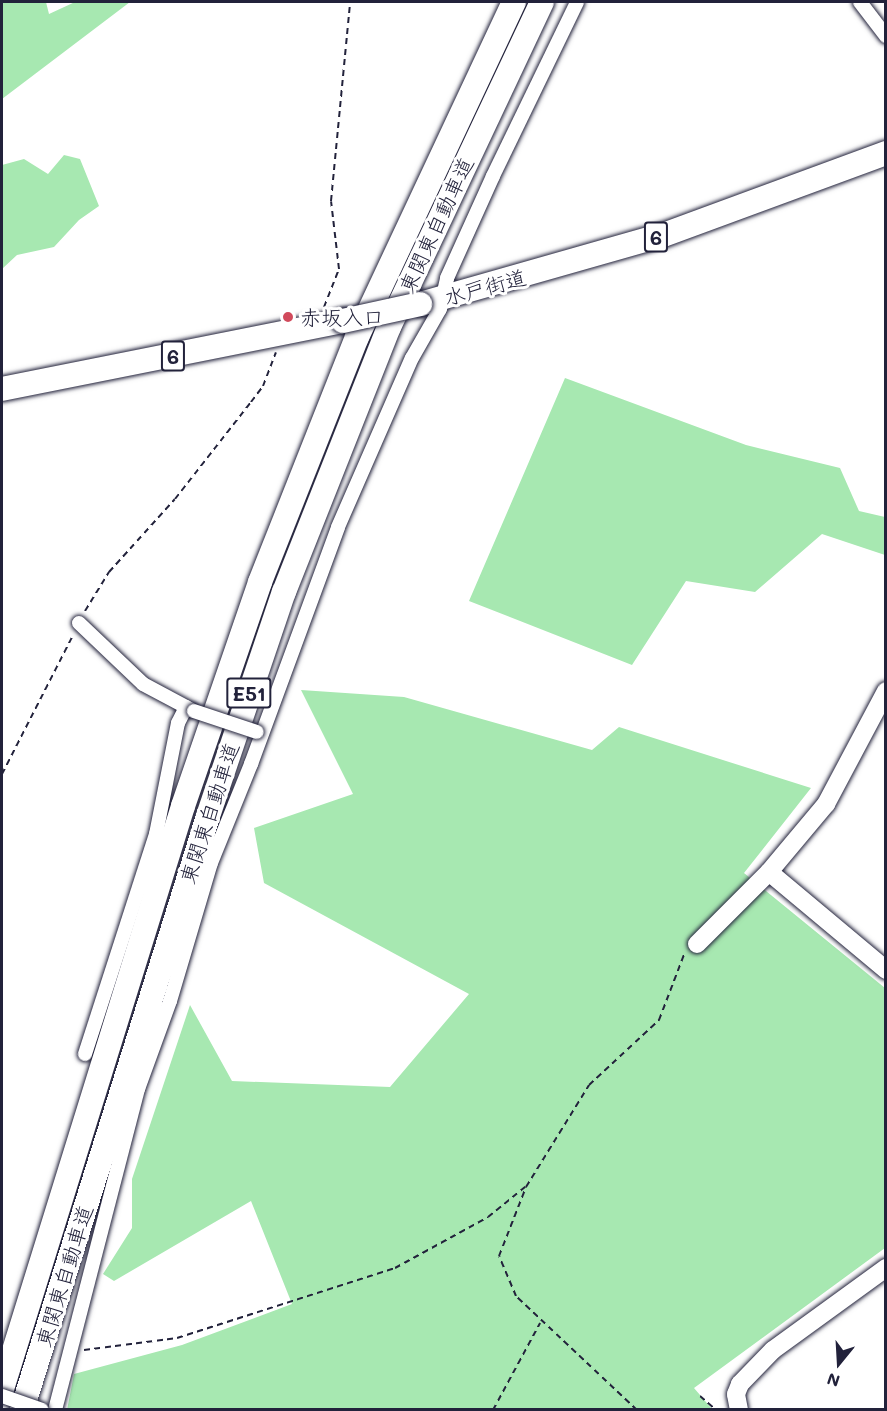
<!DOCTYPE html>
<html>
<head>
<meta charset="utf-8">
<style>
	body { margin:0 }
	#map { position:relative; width:887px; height:1411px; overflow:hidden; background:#fff; font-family:Mali,"Klee One",sans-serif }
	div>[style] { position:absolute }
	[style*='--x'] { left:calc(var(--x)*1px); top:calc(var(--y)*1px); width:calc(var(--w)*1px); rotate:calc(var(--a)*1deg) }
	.green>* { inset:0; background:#a7e8b1 }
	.path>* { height:2px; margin-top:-1px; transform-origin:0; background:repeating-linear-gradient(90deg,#22223b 0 6px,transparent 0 10.5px) }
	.roads { filter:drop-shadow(0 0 2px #22223b) drop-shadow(0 0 2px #22223b) }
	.street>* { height:14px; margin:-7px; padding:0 7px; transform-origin:7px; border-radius:7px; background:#fff }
	.secondary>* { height:18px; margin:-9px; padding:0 9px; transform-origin:9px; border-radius:9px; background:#fff }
	.highway>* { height:24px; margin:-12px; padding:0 12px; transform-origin:12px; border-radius:12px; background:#fff }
	.bridges { filter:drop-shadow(0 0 2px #22223b) drop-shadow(0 0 2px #22223b) }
	.street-bridge>* { height:14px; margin:-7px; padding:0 7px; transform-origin:7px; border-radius:7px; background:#fff }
	.highway-bridge>* { height:24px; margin:-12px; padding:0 12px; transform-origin:12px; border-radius:12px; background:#fff }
	.dots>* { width:16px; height:16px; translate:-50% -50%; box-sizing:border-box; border:3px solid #fff; border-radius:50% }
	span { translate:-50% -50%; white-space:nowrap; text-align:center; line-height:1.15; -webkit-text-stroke:6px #fff; paint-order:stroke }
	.shield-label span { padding:2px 4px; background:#fff; border:2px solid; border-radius:4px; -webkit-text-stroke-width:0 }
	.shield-label { font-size:20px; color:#22223b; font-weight:700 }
	.street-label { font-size:21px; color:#22223b }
	.poi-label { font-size:21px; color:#22223b }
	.left { translate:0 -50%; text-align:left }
	.frame { position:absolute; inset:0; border:3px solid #22223b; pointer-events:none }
	.north { position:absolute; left:809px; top:1333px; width:60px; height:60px; -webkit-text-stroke:4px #fff; paint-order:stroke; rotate:198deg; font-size:16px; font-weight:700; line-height:24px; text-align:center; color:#22223b }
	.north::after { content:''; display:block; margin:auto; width:21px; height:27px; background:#22223b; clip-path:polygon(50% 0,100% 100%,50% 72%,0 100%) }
</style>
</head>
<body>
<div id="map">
	<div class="green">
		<div style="clip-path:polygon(2px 2px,46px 2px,49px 14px,75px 2px,130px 2px,2px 99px)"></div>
		<div style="clip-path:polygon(64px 155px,80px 159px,99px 206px,79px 220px,54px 247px,17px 255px,2px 269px,2px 165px,24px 159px,48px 174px)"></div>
		<div style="clip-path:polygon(565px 378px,746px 445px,840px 468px,859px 511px,885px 517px,885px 555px,822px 534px,755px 592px,686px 581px,632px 665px,469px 601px)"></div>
		<div style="clip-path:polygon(301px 690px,404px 697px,592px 750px,619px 727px,811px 788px,744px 873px,885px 988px,885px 1248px,694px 1388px,712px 1409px,67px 1410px,74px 1374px,182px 1345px,292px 1304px,251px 1201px,114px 1281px,103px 1274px,132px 1228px,132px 1179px,190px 1005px,232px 1081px,390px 1087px,469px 994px,264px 883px,254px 828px,353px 794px)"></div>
	</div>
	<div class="path">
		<div style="--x:324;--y:307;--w:41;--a:-68.5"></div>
		<div style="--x:339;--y:269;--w:68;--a:-96.7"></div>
		<div style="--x:331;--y:201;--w:200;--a:-84.5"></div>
		<div style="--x:85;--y:611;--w:46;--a:-58.4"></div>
		<div style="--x:109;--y:572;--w:98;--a:-47.9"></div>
		<div style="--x:175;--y:499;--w:123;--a:-51.9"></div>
		<div style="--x:251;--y:402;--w:20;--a:-53"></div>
		<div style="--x:263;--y:386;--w:36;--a:-69"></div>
		<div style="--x:2;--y:774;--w:156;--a:-62.9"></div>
		<div style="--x:84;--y:1350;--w:94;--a:-7.4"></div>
		<div style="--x:177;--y:1338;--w:229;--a:-17.8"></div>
		<div style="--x:395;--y:1268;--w:106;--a:-28.7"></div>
		<div style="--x:488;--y:1217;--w:48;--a:-39"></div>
		<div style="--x:700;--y:1396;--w:21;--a:41"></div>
		<div style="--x:493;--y:1410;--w:99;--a:-61.6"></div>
		<div style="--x:637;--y:1410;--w:166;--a:-136.7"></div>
		<div style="--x:516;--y:1296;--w:43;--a:-113"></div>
		<div style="--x:499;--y:1256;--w:74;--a:-68.6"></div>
		<div style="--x:526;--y:1187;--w:120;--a:-58.3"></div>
		<div style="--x:589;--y:1085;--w:96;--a:-42.9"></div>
		<div style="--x:659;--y:1020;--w:73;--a:-69.1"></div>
	</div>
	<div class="roads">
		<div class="street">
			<div style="--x:860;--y:2;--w:43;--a:52.6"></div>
			<div style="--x:79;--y:623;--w:88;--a:43.6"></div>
			<div style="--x:143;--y:684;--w:55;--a:28"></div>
			<div style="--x:85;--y:1054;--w:231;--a:-72.1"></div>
			<div style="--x:156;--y:834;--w:113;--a:-78.8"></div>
			<div style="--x:178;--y:723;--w:18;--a:-63"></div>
			<div style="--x:55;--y:1410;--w:332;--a:-75.5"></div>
			<div style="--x:138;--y:1089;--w:94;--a:-70"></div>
			<div style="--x:170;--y:1001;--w:144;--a:-73.5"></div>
			<div style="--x:211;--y:863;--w:107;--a:-68"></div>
			<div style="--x:251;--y:764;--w:252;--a:-69.8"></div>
			<div style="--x:338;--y:527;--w:184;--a:-66.4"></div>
			<div style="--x:412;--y:358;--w:56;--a:-60.3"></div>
			<div style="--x:440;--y:309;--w:32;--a:-77"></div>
			<div style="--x:447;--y:278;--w:112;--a:-65.7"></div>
			<div style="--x:493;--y:176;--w:193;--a:-64.2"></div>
		</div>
		<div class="secondary">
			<div style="--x:769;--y:872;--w:153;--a:39.9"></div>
			<div style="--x:697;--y:944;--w:102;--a:-45"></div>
			<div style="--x:769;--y:872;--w:89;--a:-50"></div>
			<div style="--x:826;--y:804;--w:128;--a:-62"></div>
			<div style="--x:739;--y:1410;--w:16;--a:-101"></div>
			<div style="--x:736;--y:1394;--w:11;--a:-68"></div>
			<div style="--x:740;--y:1384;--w:47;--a:-45.9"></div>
			<div style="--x:773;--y:1350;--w:140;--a:-36"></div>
		</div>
		<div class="highway">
			<div style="--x:420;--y:304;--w:253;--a:-15.9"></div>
			<div style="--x:663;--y:235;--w:238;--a:-20.2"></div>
			<div style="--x:2;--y:389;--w:348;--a:-11.3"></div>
			<div style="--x:2;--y:1389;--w:610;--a:-72.75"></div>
			<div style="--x:183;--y:806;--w:237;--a:-71"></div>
			<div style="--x:260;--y:582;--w:264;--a:-68.4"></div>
			<div style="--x:357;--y:337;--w:370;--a:-64.9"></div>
			<div style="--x:22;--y:1410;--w:622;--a:-72.61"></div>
			<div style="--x:208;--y:816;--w:237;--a:-71.3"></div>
			<div style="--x:284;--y:592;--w:285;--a:-68.4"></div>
			<div style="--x:389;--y:327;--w:359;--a:-64.8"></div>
		</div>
	</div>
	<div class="bridges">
		<div class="street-bridge">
			<div style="--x:194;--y:711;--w:66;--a:18.4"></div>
			<div style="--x:2;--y:1396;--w:42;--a:19.3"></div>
		</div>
		<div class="highway-bridge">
			<div style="--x:343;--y:321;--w:79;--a:-12.4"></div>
		</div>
	</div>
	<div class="dots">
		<div style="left:288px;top:317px;background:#d1495b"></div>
	</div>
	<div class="shield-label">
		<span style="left:656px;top:237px">6</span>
		<span style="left:173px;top:356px">6</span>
		<span style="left:249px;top:693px">E51</span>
	</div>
	<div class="street-label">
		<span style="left:436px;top:225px;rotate:-65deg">東関東自動車道</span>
		<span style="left:485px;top:287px;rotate:-15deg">水戸街道</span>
		<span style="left:209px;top:813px;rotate:-72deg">東関東自動車道</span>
		<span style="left:64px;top:1276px;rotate:-73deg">東関東自動車道</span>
	</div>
	<div class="poi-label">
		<span class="left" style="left:300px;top:317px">赤坂入口</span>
	</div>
	<div class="frame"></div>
	<div class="north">N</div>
</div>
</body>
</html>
